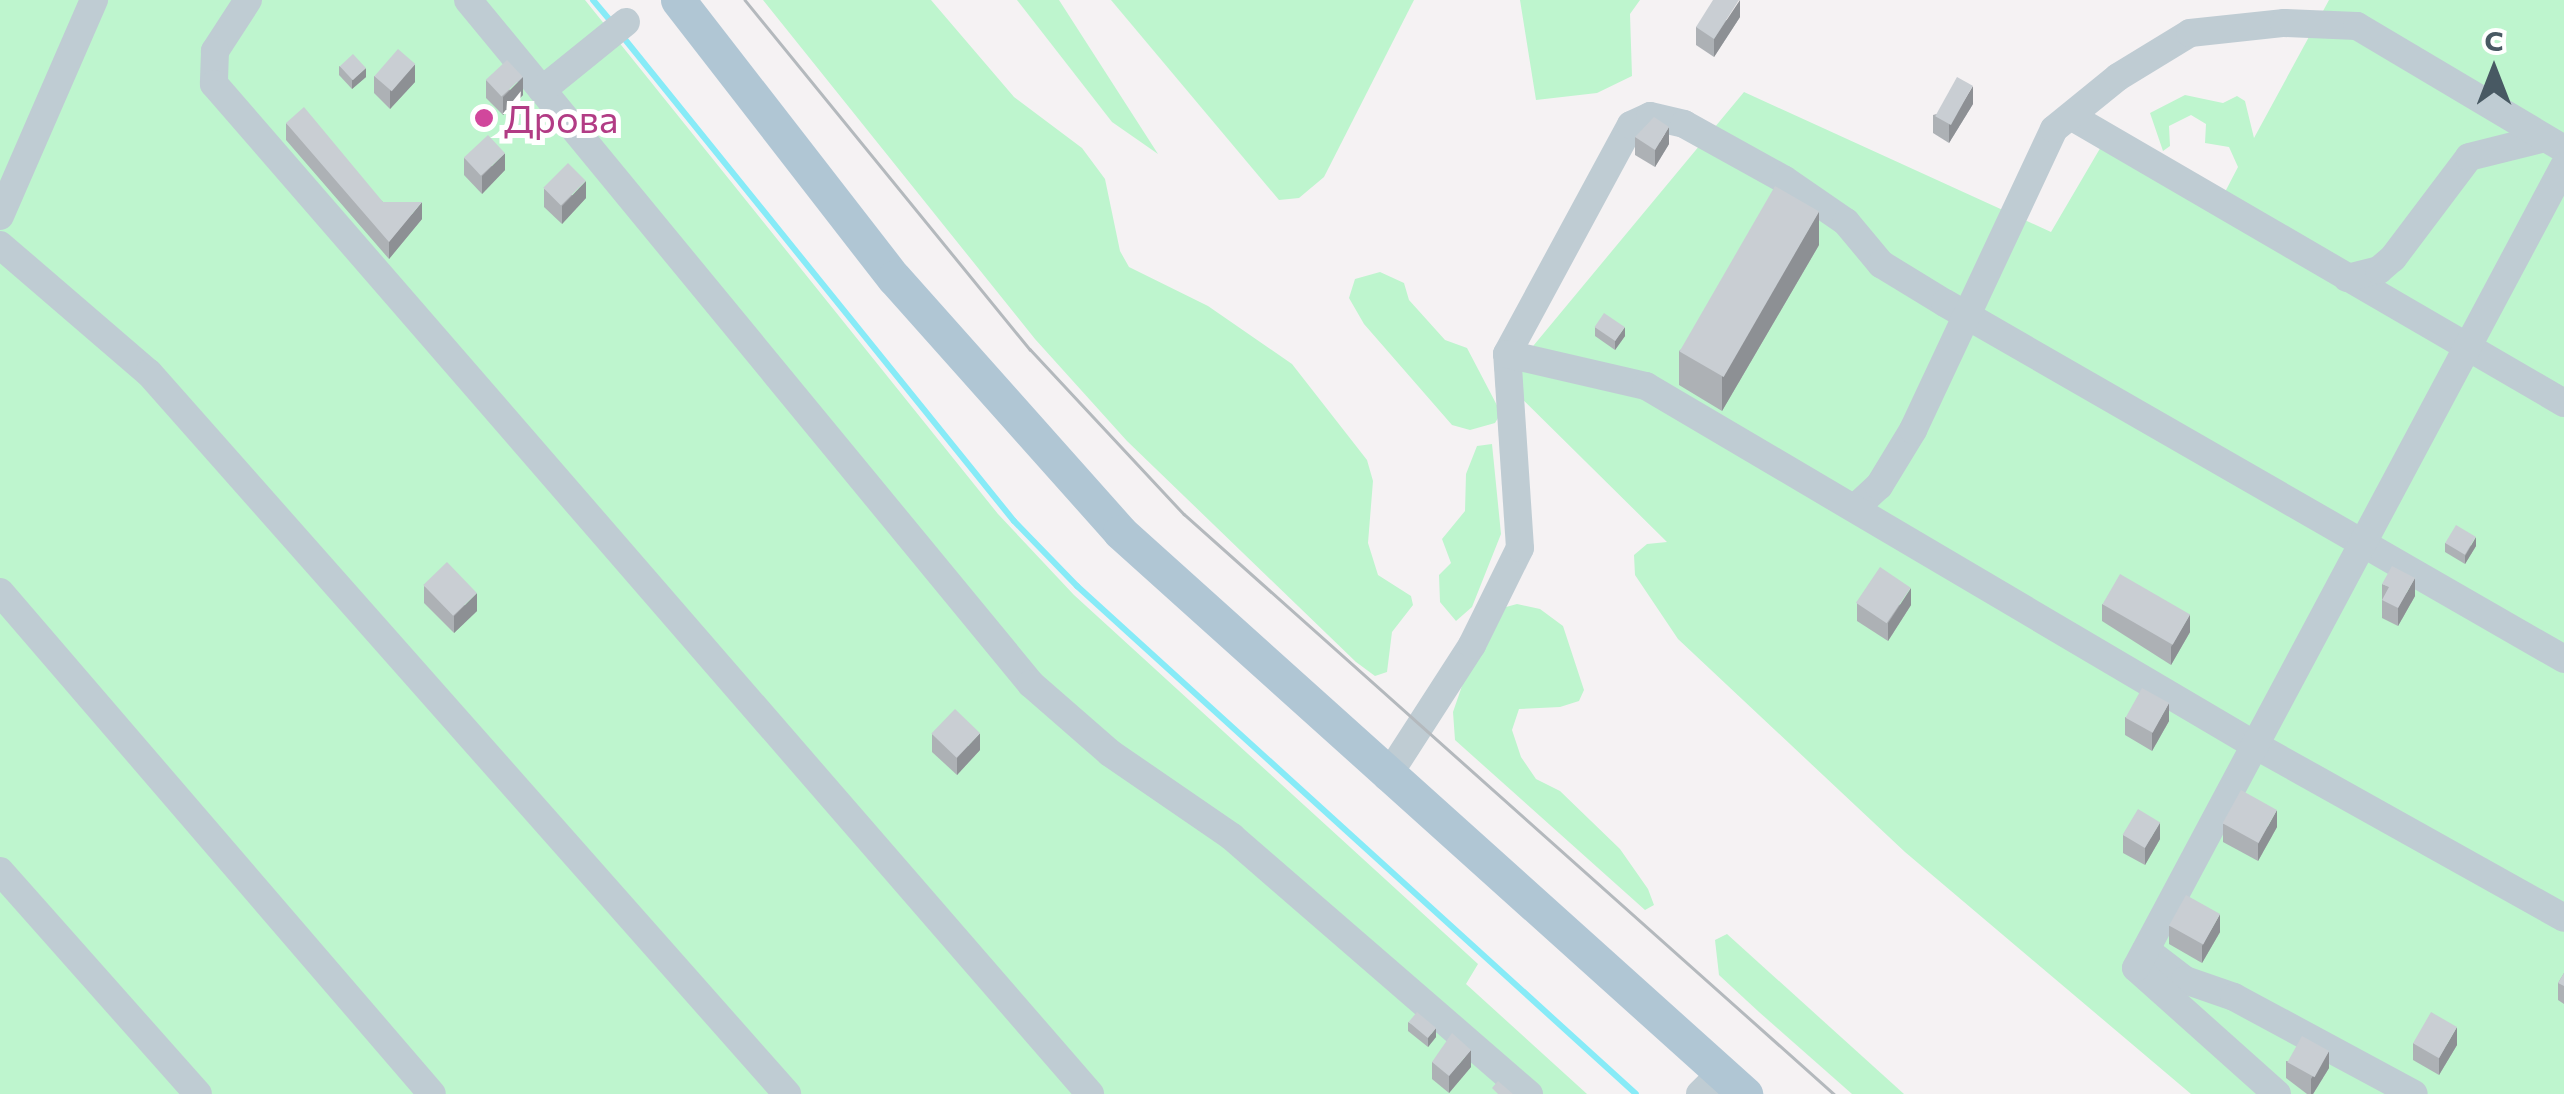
<!DOCTYPE html>
<html>
<head>
<meta charset="utf-8">
<style>
	body { margin:0 }
	#map { position:relative; width:2564px; height:1094px; overflow:hidden; background:#f5f2f3; font-family:Commissioner,sans-serif }
	div>[style] { position:absolute }
	[style*='--x'] { left:calc(var(--x)*1px); top:calc(var(--y)*1px); width:calc(var(--w)*1px); rotate:calc(var(--a)*1deg) }
	.green>* { inset:0; background:#bef5ce }
	.stream>* { height:6px; margin:-3px; padding:0 3px; transform-origin:3px; border-radius:3px; background:#87ebf7 }
	.minor>* { height:28px; margin:-14px; padding:0 14px; transform-origin:14px; border-radius:14px; background:#bfccd3 }
	.major>* { height:35px; margin:-17.5px; padding:0 17.5px; transform-origin:17.5px; border-radius:17.5px; background:#b0c6d4 }
	.tram>* { height:2.5px; margin:-1.25px; padding:0 1.25px; transform-origin:1.25px; border-radius:1.25px; background:#b4b9bd }
	.wall>* { inset:0; background:#adb1b5 }
	.shaded-wall>* { inset:0; background:#8d9094 }
	.building>* { inset:0; background:#c9ced3; transform-origin:0 0 }
	.dots>* { width:28px; height:28px; translate:-50% -50%; box-sizing:border-box; border:5px solid #fff; border-radius:50% }
	span { translate:-50% -50%; white-space:nowrap; text-align:center; line-height:1.15; -webkit-text-stroke:10px #fff; paint-order:stroke }
	.hotel-label { font-size:38px; color:#b23c85 }
	.left { translate:0 -50%; text-align:left }
	.north { position:absolute; left:2444px; top:20px; width:100px; height:100px; -webkit-text-stroke:8px #fff; paint-order:stroke; rotate:0deg; font-size:28px; font-weight:700; line-height:40px; text-align:center; color:#485963 }
	.north::after { content:''; display:block; margin:auto; width:35px; height:45px; background:#485963; clip-path:polygon(50% 0,100% 100%,50% 72%,0 100%) }
</style>
</head>
<body>
<div id="map">
	<div class="green">
		<div style="clip-path:polygon(0 0,585px 0,998px 514px,1074px 595px,1478px 964px,1466px 984px,1587px 1094px,0 1094px)"></div>
		<div style="clip-path:polygon(763px 0,931px 0,1014px 97px,1082px 148px,1105px 179px,1120px 251px,1129px 267px,1208px 306px,1292px 364px,1367px 460px,1373px 481px,1368px 543px,1378px 575px,1411px 596px,1413px 605px,1392px 632px,1387px 672px,1375px 676px,1356px 662px,1127px 441px,1035px 339px)"></div>
		<div style="clip-path:polygon(1017px 0,1059px 0,1158px 154px,1112px 122px)"></div>
		<div style="clip-path:polygon(1111px 0,1414px 0,1324px 177px,1299px 198px,1279px 200px)"></div>
		<div style="clip-path:polygon(1520px 0,1640px 0,1630px 14px,1632px 76px,1597px 93px,1536px 100px)"></div>
		<div style="clip-path:polygon(2329px 0,2564px 0,2564px 1094px,2191px 1094px,1905px 852px,1678px 639px,1635px 575px,1634px 555px,1647px 544px,1667px 542px,1504px 381px,1744px 92px,2051px 232px,2112px 128px,2225px 192px,2238px 167px,2229px 147px,2205px 143px,2206px 124px,2191px 115px,2169px 126px,2170px 146px,2163px 151px,2150px 113px,2185px 95px,2223px 103px,2237px 96px,2245px 101px,2254px 138px)"></div>
		<div style="clip-path:polygon(1380px 272px,1404px 283px,1409px 300px,1445px 340px,1467px 348px,1501px 413px,1495px 423px,1470px 430px,1452px 425px,1364px 324px,1349px 298px,1355px 279px)"></div>
		<div style="clip-path:polygon(1492px 444px,1501px 534px,1472px 607px,1456px 621px,1440px 602px,1439px 575px,1451px 563px,1442px 539px,1465px 511px,1466px 474px,1477px 446px)"></div>
		<div style="clip-path:polygon(1517px 604px,1540px 609px,1563px 626px,1584px 690px,1579px 701px,1560px 707px,1519px 709px,1512px 730px,1521px 757px,1536px 779px,1560px 791px,1620px 849px,1648px 889px,1654px 905px,1645px 910px,1455px 740px,1453px 712px,1463px 683px,1506px 607px)"></div>
		<div style="clip-path:polygon(1727px 934px,1904px 1094px,1852px 1094px,1759px 1012px,1719px 975px,1715px 940px)"></div>
	</div>
	<div class="stream">
		<div style="--x:593;--y:0;--w:30;--a:50"></div>
		<div style="--x:623;--y:37;--w:622;--a:51.07"></div>
		<div style="--x:1014;--y:521;--w:91;--a:45.9"></div>
		<div style="--x:1077;--y:586;--w:755;--a:42.26"></div>
	</div>
	<div class="minor">
		<div style="--x:248;--y:0;--w:61;--a:122.9"></div>
		<div style="--x:215;--y:51;--w:33;--a:92"></div>
		<div style="--x:214;--y:84;--w:1337;--a:49.06"></div>
		<div style="--x:468;--y:0;--w:886;--a:50.54"></div>
		<div style="--x:1031;--y:684;--w:105;--a:41.1"></div>
		<div style="--x:1110;--y:753;--w:148;--a:34.5"></div>
		<div style="--x:1232;--y:837;--w:393;--a:40.9"></div>
		<div style="--x:542;--y:90;--w:108;--a:-39"></div>
		<div style="--x:2074;--y:118;--w:567;--a:30.18"></div>
		<div style="--x:0;--y:216;--w:236;--a:-66.5"></div>
		<div style="--x:0;--y:245;--w:196;--a:40.7"></div>
		<div style="--x:149;--y:373;--w:963;--a:48.49"></div>
		<div style="--x:2347;--y:278;--w:33;--a:-14"></div>
		<div style="--x:2379;--y:270;--w:18;--a:-41"></div>
		<div style="--x:2393;--y:258;--w:126;--a:-53"></div>
		<div style="--x:2469;--y:157;--w:78;--a:-14"></div>
		<div style="--x:1507;--y:354;--w:260;--a:-61.6"></div>
		<div style="--x:1631;--y:125;--w:21;--a:-25"></div>
		<div style="--x:1650;--y:116;--w:35;--a:13"></div>
		<div style="--x:1684;--y:124;--w:115;--a:29"></div>
		<div style="--x:1785;--y:180;--w:74;--a:34.5"></div>
		<div style="--x:1846;--y:222;--w:55;--a:50.2"></div>
		<div style="--x:1881;--y:264;--w:75;--a:31.4"></div>
		<div style="--x:1945;--y:303;--w:714;--a:29.9"></div>
		<div style="--x:1855;--y:508;--w:33;--a:-43"></div>
		<div style="--x:1879;--y:486;--w:66;--a:-58.7"></div>
		<div style="--x:1913;--y:430;--w:332;--a:-64.9"></div>
		<div style="--x:2054;--y:129;--w:82;--a:-39.1"></div>
		<div style="--x:2118;--y:77;--w:84;--a:-31.4"></div>
		<div style="--x:2190;--y:33;--w:95;--a:-6.1"></div>
		<div style="--x:2284;--y:23;--w:73;--a:2.4"></div>
		<div style="--x:2357;--y:26;--w:241;--a:30.7"></div>
		<div style="--x:0;--y:592;--w:662;--a:49.29"></div>
		<div style="--x:1387;--y:777;--w:157;--a:-57.2"></div>
		<div style="--x:1472;--y:645;--w:108;--a:-63.7"></div>
		<div style="--x:1520;--y:548;--w:194;--a:-93.8"></div>
		<div style="--x:1507;--y:354;--w:143;--a:13"></div>
		<div style="--x:1646;--y:386;--w:705;--a:30.53"></div>
		<div style="--x:2253;--y:744;--w:356;--a:29.2"></div>
		<div style="--x:0;--y:871;--w:298;--a:48.4"></div>
		<div style="--x:2146;--y:950;--w:49;--a:37.6"></div>
		<div style="--x:2185;--y:980;--w:52;--a:19.1"></div>
		<div style="--x:2234;--y:997;--w:204;--a:28.3"></div>
		<div style="--x:1700;--y:1094;--w:30;--a:-45"></div>
		<div style="--x:2277;--y:1094;--w:189;--a:-138.2"></div>
		<div style="--x:2136;--y:968;--w:909;--a:-61.91"></div>
	</div>
	<div class="major">
		<div style="--x:678;--y:0;--w:352;--a:52.2"></div>
		<div style="--x:894;--y:278;--w:340;--a:48.3"></div>
		<div style="--x:1120;--y:532;--w:841;--a:41.96"></div>
	</div>
	<div class="tram">
		<div style="--x:745;--y:0;--w:451;--a:50.8"></div>
		<div style="--x:1030;--y:349;--w:226;--a:47"></div>
		<div style="--x:1184;--y:514;--w:871;--a:41.74"></div>
	</div>
	<div class="wall">
		<div style="clip-path:polygon(1740px 17px,1714px 57px,1696px 45px,1696px 27px)"></div>
		<div style="clip-path:polygon(339px 66px,366px 77px,352px 89px,339px 75px)"></div>
		<div style="clip-path:polygon(374px 76px,415px 82px,390px 109px,374px 93px)"></div>
		<div style="clip-path:polygon(486px 80px,523px 95px,503px 115px,486px 98px)"></div>
		<div style="clip-path:polygon(1973px 104px,1949px 143px,1933px 133px,1933px 115px)"></div>
		<div style="clip-path:polygon(286px 123px,383px 202px,422px 219px,389px 259px,286px 140px)"></div>
		<div style="clip-path:polygon(1635px 137px,1669px 144px,1655px 167px,1635px 155px)"></div>
		<div style="clip-path:polygon(464px 158px,505px 170px,482px 194px,464px 175px)"></div>
		<div style="clip-path:polygon(544px 189px,586px 198px,562px 224px,544px 207px)"></div>
		<div style="clip-path:polygon(1819px 245px,1722px 411px,1679px 385px,1679px 351px)"></div>
		<div style="clip-path:polygon(1595px 327px,1625px 336px,1615px 350px,1595px 336px)"></div>
		<div style="clip-path:polygon(2445px 543px,2476px 546px,2465px 564px,2445px 552px)"></div>
		<div style="clip-path:polygon(2382px 584px,2415px 596px,2398px 626px,2382px 618px)"></div>
		<div style="clip-path:polygon(424px 586px,477px 611px,454px 633px,424px 603px)"></div>
		<div style="clip-path:polygon(1857px 603px,1911px 605px,1888px 641px,1857px 621px)"></div>
		<div style="clip-path:polygon(2102px 604px,2190px 632px,2171px 665px,2102px 621px)"></div>
		<div style="clip-path:polygon(2125px 717px,2169px 721px,2152px 751px,2125px 735px)"></div>
		<div style="clip-path:polygon(932px 734px,980px 750px,957px 775px,932px 752px)"></div>
		<div style="clip-path:polygon(2223px 824px,2277px 827px,2258px 861px,2223px 842px)"></div>
		<div style="clip-path:polygon(2123px 835px,2160px 839px,2145px 865px,2123px 853px)"></div>
		<div style="clip-path:polygon(2169px 926px,2220px 932px,2202px 963px,2169px 944px)"></div>
		<div style="clip-path:polygon(2564px 973px,2564px 1004px,2558px 1000px,2558px 983px)"></div>
		<div style="clip-path:polygon(1408px 1022px,1436px 1037px,1428px 1047px,1408px 1031px)"></div>
		<div style="clip-path:polygon(2413px 1043px,2457px 1045px,2439px 1075px,2413px 1060px)"></div>
		<div style="clip-path:polygon(2286px 1061px,2329px 1068px,2313px 1094px,2307px 1094px,2286px 1078px)"></div>
		<div style="clip-path:polygon(1432px 1062px,1471px 1067px,1449px 1093px,1432px 1079px)"></div>
	</div>
	<div class="shaded-wall">
		<div style="clip-path:polygon(1740px 0,1740px 17px,1714px 57px,1714px 39px)"></div>
		<div style="clip-path:polygon(415px 64px,415px 82px,390px 109px,390px 91px)"></div>
		<div style="clip-path:polygon(366px 68px,366px 77px,352px 89px,352px 80px)"></div>
		<div style="clip-path:polygon(523px 77px,523px 95px,503px 115px,503px 97px)"></div>
		<div style="clip-path:polygon(1973px 86px,1973px 104px,1949px 143px,1949px 125px)"></div>
		<div style="clip-path:polygon(1669px 127px,1669px 144px,1655px 167px,1655px 150px)"></div>
		<div style="clip-path:polygon(505px 153px,505px 170px,482px 194px,482px 176px)"></div>
		<div style="clip-path:polygon(586px 181px,586px 198px,562px 224px,562px 206px)"></div>
		<div style="clip-path:polygon(422px 202px,422px 219px,389px 259px,389px 242px)"></div>
		<div style="clip-path:polygon(1819px 211px,1819px 245px,1722px 411px,1722px 377px)"></div>
		<div style="clip-path:polygon(1625px 327px,1625px 336px,1615px 350px,1615px 341px)"></div>
		<div style="clip-path:polygon(2476px 537px,2476px 546px,2465px 564px,2465px 556px)"></div>
		<div style="clip-path:polygon(2415px 578px,2415px 596px,2398px 626px,2398px 608px)"></div>
		<div style="clip-path:polygon(1911px 588px,1911px 605px,1888px 641px,1888px 623px)"></div>
		<div style="clip-path:polygon(477px 593px,477px 611px,454px 633px,454px 616px)"></div>
		<div style="clip-path:polygon(2190px 614px,2190px 632px,2171px 665px,2171px 647px)"></div>
		<div style="clip-path:polygon(2169px 703px,2169px 721px,2152px 751px,2152px 733px)"></div>
		<div style="clip-path:polygon(980px 733px,980px 750px,957px 775px,957px 758px)"></div>
		<div style="clip-path:polygon(2277px 810px,2277px 827px,2258px 861px,2258px 844px)"></div>
		<div style="clip-path:polygon(2160px 822px,2160px 839px,2145px 865px,2145px 848px)"></div>
		<div style="clip-path:polygon(2220px 914px,2220px 932px,2202px 963px,2202px 946px)"></div>
		<div style="clip-path:polygon(2457px 1027px,2457px 1045px,2439px 1075px,2439px 1058px)"></div>
		<div style="clip-path:polygon(1436px 1028px,1436px 1037px,1428px 1047px,1428px 1038px)"></div>
		<div style="clip-path:polygon(1471px 1050px,1471px 1067px,1449px 1093px,1449px 1076px)"></div>
		<div style="clip-path:polygon(2329px 1051px,2329px 1068px,2313px 1094px,2311px 1094px,2311px 1079px)"></div>
	</div>
	<div class="building">
		<div style="clip-path:polygon(1713px 0,1739px 0,1714px 39px,1696px 27px)"></div>
		<div style="left:398px;top:49px;width:23px;height:36px;rotate:41deg"></div>
		<div style="left:353px;top:54px;width:19px;height:18px;rotate:47deg"></div>
		<div style="left:507px;top:60px;width:23px;height:29px;rotate:47deg"></div>
		<div style="left:1957px;top:77px;width:18px;height:45px;rotate:29deg"></div>
		<div style="clip-path:polygon(304px 107px,383px 202px,422px 202px,389px 242px,286px 123px)"></div>
		<div style="clip-path:polygon(1654px 117px,1669px 127px,1655px 150px,1635px 137px)"></div>
		<div style="left:488px;top:135px;width:25px;height:33px;rotate:47deg"></div>
		<div style="left:568px;top:163px;width:25px;height:35px;rotate:45deg"></div>
		<div style="left:1775px;top:186px;width:51px;height:191px;rotate:30deg"></div>
		<div style="left:1604px;top:313px;width:25px;height:17px;rotate:34deg"></div>
		<div style="left:2456px;top:525px;width:23px;height:21px;rotate:31deg"></div>
		<div style="left:447px;top:562px;width:43px;height:33px;rotate:46deg"></div>
		<div style="clip-path:polygon(2392px 566px,2415px 578px,2398px 608px,2382px 600px,2389px 587px,2382px 584px)"></div>
		<div style="left:1880px;top:567px;width:37px;height:43px;rotate:34deg"></div>
		<div style="left:2120px;top:574px;width:81px;height:35px;rotate:30deg"></div>
		<div style="left:2142px;top:688px;width:31px;height:34px;rotate:29deg"></div>
		<div style="left:955px;top:709px;width:35px;height:34px;rotate:44deg"></div>
		<div style="left:2241px;top:790px;width:41px;height:38px;rotate:29deg"></div>
		<div style="left:2138px;top:809px;width:26px;height:30px;rotate:31deg"></div>
		<div style="left:2186px;top:895px;width:39px;height:35px;rotate:29deg"></div>
		<div style="clip-path:polygon(2564px 973px,2564px 986px,2558px 983px)"></div>
		<div style="left:1417px;top:1012px;width:25px;height:13px;rotate:40deg"></div>
		<div style="left:2431px;top:1012px;width:30px;height:36px;rotate:30deg"></div>
		<div style="clip-path:polygon(1452px 1033px,1471px 1050px,1449px 1076px,1432px 1062px)"></div>
		<div style="left:2302px;top:1036px;width:31px;height:30px;rotate:29deg"></div>
		<div style="clip-path:polygon(1498px 1081px,1513px 1094px,1498px 1094px,1492px 1088px)"></div>
	</div>
	<div class="dots">
		<div style="left:484px;top:118px;background:#d1479c"></div>
	</div>
	<div class="hotel-label">
		<span class="left" style="left:504px;top:118px">Дрова</span>
	</div>
	<div class="north">С</div>
</div>
</body>
</html>
